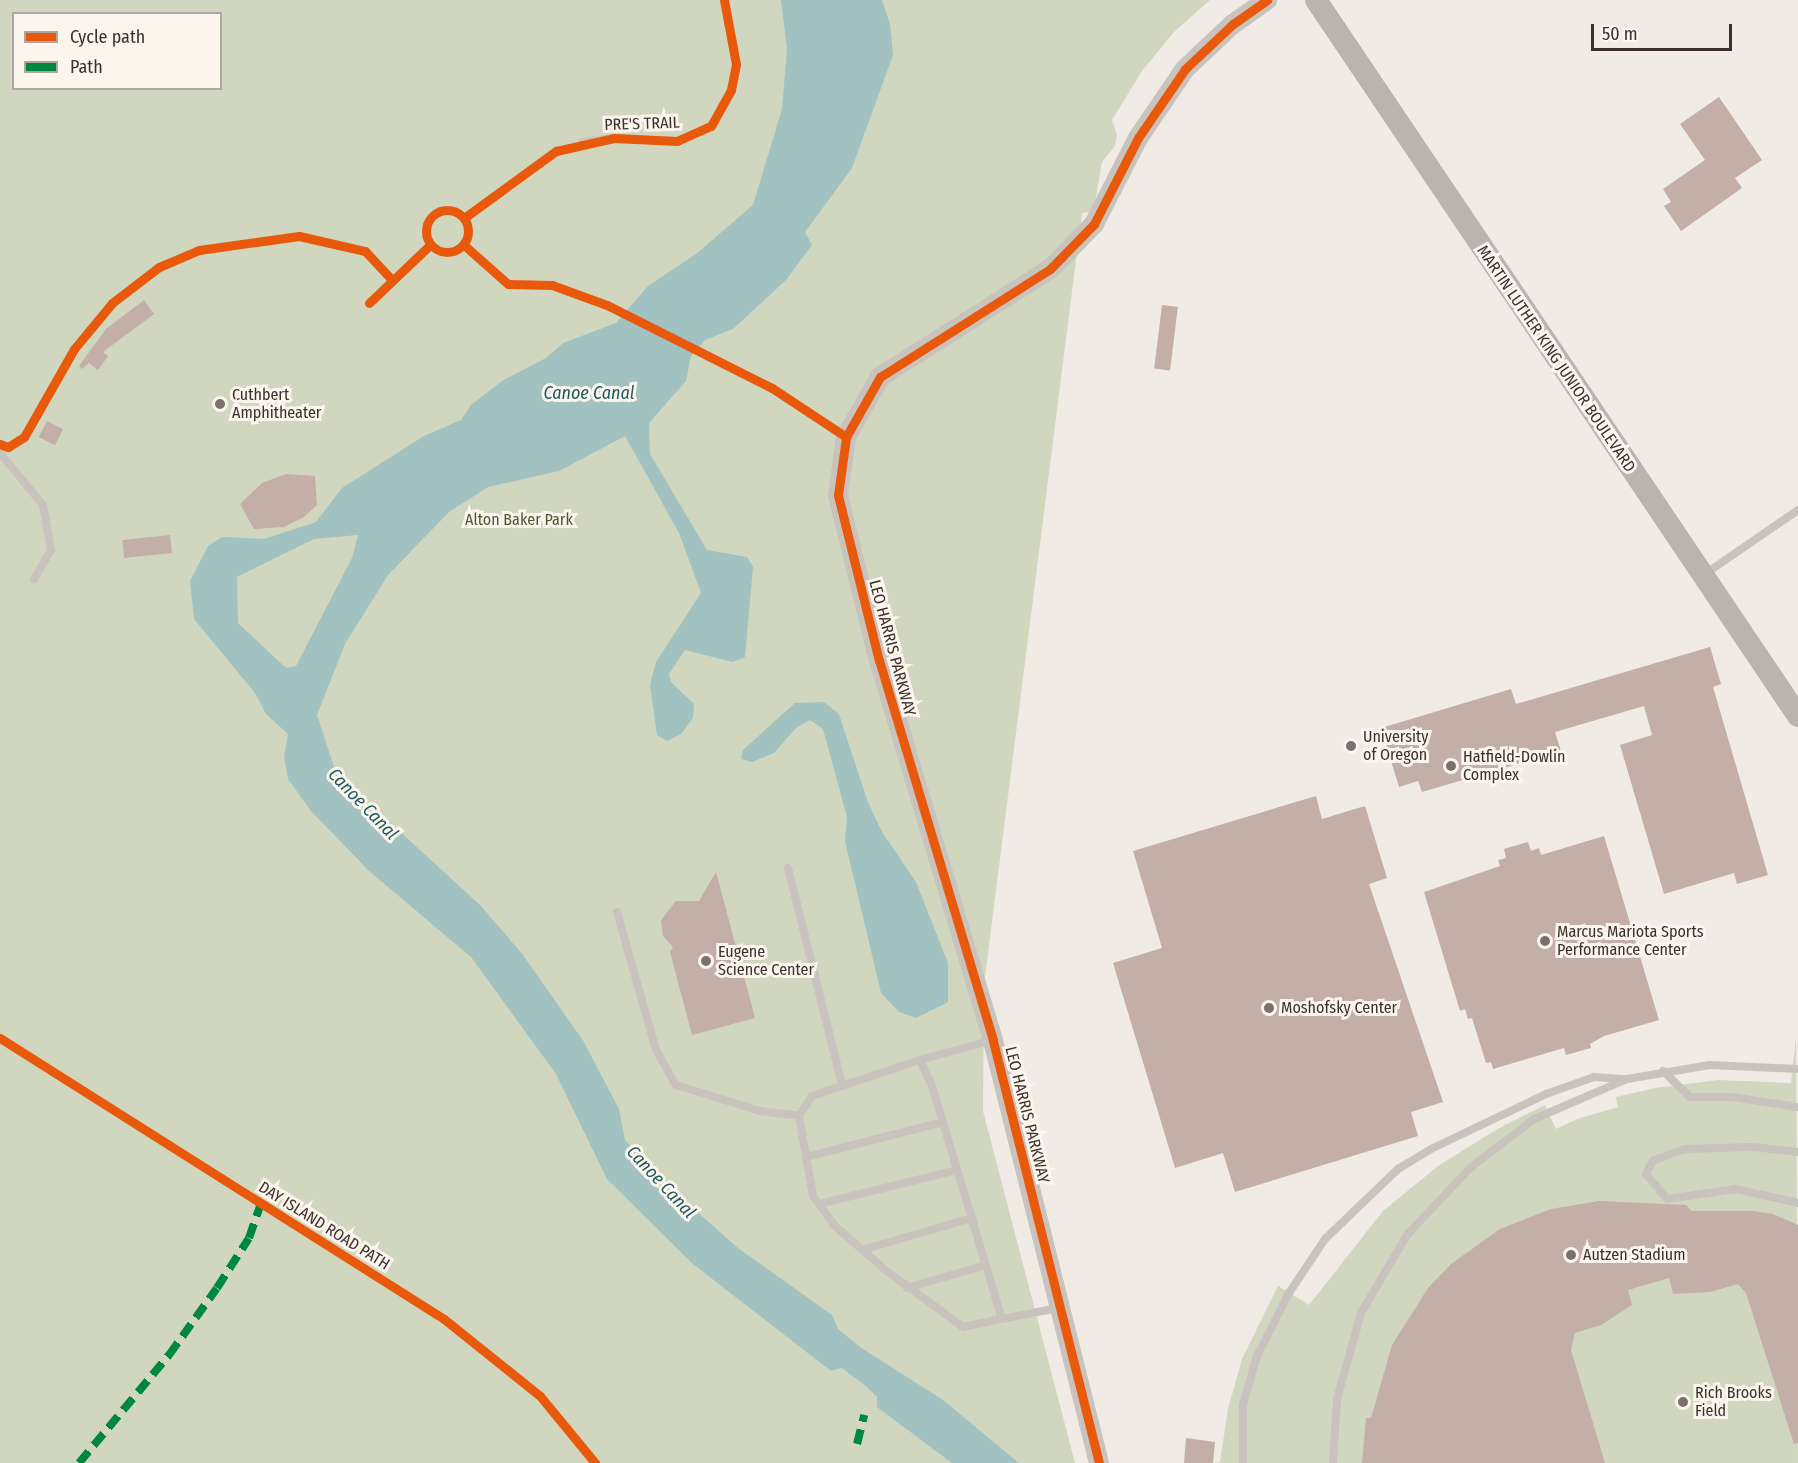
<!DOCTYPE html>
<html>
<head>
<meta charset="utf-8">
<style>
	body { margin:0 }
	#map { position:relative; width:1798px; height:1463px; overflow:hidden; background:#f0ebe5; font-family:"Fira Sans Condensed",sans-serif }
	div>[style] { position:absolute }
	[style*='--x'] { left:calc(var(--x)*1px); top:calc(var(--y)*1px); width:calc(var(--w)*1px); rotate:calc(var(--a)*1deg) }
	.green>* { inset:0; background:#d1d6bf }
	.water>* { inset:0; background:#a1c2c1 }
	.building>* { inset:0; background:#c3afa7; transform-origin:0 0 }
	.service>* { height:8px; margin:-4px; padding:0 4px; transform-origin:4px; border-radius:4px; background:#c9c3be }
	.tertiary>* { height:20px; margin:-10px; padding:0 10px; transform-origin:10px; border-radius:10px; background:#c9c3be }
	.secondary>* { height:22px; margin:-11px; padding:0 11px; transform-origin:11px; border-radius:11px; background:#bab3ae }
	.quiet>* { height:8px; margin-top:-4px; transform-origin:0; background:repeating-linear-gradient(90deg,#00873e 0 15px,transparent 0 23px) }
	.cycleway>* { height:9px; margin:-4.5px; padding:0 4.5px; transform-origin:4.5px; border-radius:4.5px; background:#e8590c }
	.cycleway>.ring { margin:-4.5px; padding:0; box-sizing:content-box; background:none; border:9px solid #e8590c; border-radius:50% }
	.dots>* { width:16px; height:16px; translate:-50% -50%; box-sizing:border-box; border:3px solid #fbf5ee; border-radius:50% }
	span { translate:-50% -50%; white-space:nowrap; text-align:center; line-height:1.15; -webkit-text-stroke:6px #fbf5ee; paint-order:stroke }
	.street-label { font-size:16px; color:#3b302b }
	.poi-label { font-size:16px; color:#3b302b }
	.left { translate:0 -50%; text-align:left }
	.park-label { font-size:16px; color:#4a5a2e }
	.water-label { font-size:18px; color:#1f5a5e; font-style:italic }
	.legend { position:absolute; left:12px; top:12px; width:210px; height:78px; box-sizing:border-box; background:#fbf5ee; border:2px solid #aea6a0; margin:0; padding:8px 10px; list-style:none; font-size:18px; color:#3b302b }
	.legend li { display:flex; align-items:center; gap:12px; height:30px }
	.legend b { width:30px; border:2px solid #aea6a0 }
	.scale { position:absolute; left:1591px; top:24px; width:141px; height:27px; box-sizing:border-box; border:3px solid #3b302b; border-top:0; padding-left:8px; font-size:18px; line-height:21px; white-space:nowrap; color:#3b302b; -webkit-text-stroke:4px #fbf5ee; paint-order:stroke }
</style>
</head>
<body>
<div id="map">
	<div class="green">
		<div style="clip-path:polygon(evenodd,0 0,1210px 0,1174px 32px,1142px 71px,1112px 120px,1117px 135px,1115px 146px,1102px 162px,1095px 203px,1090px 212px,1082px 213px,984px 985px,983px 1111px,1075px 1463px,0 1463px,0 0,14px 14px,220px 14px,220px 88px,14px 88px,14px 14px)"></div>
		<div style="clip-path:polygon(1796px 1036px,1798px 1463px,1213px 1463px,1220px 1462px,1228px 1409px,1242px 1359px,1278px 1286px,1309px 1305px,1383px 1211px,1438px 1166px,1499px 1128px,1545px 1105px,1556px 1129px,1577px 1119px,1618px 1107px,1616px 1097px,1655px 1088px,1718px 1080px,1791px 1083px)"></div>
	</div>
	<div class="water">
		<div style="clip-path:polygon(evenodd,781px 0,882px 0,890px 24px,893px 55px,852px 168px,805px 232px,812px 245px,786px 280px,733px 329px,705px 340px,691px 356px,686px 381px,649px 423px,650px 454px,707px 550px,747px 557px,753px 567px,745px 657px,733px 662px,685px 650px,669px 674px,671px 682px,694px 704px,693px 718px,681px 734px,667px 741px,657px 735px,650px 685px,656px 662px,701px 593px,679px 533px,625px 436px,559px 471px,488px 487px,449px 512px,388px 575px,345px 644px,317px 715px,336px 773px,481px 906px,523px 955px,584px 1042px,619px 1109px,625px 1140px,660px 1179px,738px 1248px,832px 1315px,838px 1329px,860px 1347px,943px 1400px,1019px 1463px,952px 1463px,877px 1407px,877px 1397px,867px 1387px,842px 1368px,831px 1371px,693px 1264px,607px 1179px,556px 1074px,471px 957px,369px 871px,311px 811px,288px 779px,284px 757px,288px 734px,266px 714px,255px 693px,194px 619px,190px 581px,208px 546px,222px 537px,264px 539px,316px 522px,342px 488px,424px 436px,461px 420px,471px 405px,502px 381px,546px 358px,563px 343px,616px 323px,648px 286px,696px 254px,753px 205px,782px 109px,787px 49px,781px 0,358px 535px,352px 558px,296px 666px,286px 668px,238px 623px,237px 577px,314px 539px,358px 535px)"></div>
		<div style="clip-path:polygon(824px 702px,839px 714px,867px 800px,882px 832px,916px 882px,948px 963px,948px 1002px,916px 1018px,899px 1012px,881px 993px,845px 841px,847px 817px,823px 729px,810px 720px,796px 728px,774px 753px,752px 762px,741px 759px,743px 750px,795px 703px)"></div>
	</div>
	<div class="building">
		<div style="clip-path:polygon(1719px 97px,1762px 160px,1735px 178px,1742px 188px,1681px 231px,1664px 206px,1671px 202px,1663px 189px,1705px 160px,1680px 124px)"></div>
		<div style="clip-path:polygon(144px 300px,154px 314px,103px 352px,108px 356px,98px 370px,89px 363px,82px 369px,79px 366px,106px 329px)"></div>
		<div style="left:1162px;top:305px;width:16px;height:64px;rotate:7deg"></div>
		<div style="left:47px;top:421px;width:18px;height:18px;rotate:27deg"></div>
		<div style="clip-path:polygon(286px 474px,315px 476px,317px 505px,304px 517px,284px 527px,254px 529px,240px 504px,262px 483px)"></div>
		<div style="left:170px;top:535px;width:18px;height:48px;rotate:84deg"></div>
		<div style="clip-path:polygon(1710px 647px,1721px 684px,1713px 687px,1768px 875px,1737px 884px,1734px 873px,1664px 894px,1620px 745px,1652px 735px,1644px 706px,1555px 732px,1561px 751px,1422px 792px,1418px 781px,1399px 787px,1381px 728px,1511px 689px,1516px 704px)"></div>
		<div style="clip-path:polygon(1316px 796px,1322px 819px,1365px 806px,1387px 878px,1369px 884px,1443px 1102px,1411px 1112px,1418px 1136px,1235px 1192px,1223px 1153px,1175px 1168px,1113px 963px,1162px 948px,1133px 851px)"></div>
		<div style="clip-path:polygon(1604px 836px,1659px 1020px,1604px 1036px,1590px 1044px,1591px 1048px,1566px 1055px,1564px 1048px,1493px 1069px,1491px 1062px,1486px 1063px,1472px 1018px,1468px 1019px,1465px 1009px,1460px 1011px,1424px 892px,1500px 866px,1498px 860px,1506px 858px,1504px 849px,1528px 842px,1531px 851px,1539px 848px,1541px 855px)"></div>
		<div style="clip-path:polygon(716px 872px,755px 1018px,692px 1035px,670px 952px,673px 947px,663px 936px,661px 920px,676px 901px,699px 901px)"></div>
		<div style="clip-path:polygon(1599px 1201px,1686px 1205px,1692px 1211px,1753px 1211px,1773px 1214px,1798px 1225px,1798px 1443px,1794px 1444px,1746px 1293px,1738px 1284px,1710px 1292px,1673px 1294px,1669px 1278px,1628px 1290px,1632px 1305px,1601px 1325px,1575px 1333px,1571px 1350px,1605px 1463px,1362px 1463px,1366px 1418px,1371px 1418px,1392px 1345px,1428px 1288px,1451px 1264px,1500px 1229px,1551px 1209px)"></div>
		<div style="clip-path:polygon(1186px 1438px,1215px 1442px,1213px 1463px,1184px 1463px)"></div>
	</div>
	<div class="service">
		<div style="--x:582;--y:142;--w:32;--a:-7"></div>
		<div style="--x:614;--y:138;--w:63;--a:2.7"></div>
		<div style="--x:677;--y:141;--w:37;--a:-24"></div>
		<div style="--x:711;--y:126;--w:41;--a:-60.9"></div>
		<div style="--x:731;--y:90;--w:26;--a:-79"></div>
		<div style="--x:736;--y:64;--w:65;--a:-100.6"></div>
		<div style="--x:0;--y:453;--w:67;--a:50.4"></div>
		<div style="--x:43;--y:505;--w:46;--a:79.9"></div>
		<div style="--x:51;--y:550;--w:34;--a:120"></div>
		<div style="--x:1705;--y:574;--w:113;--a:-34.5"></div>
		<div style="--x:788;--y:868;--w:223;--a:76"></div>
		<div style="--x:617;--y:912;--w:143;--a:74.2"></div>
		<div style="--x:656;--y:1050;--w:40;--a:60.3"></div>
		<div style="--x:676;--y:1085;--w:88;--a:17.2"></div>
		<div style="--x:760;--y:1111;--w:39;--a:7"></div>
		<div style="--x:0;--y:1038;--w:14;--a:30"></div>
		<div style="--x:920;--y:1060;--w:76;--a:-15.3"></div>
		<div style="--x:1663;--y:1071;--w:37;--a:44"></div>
		<div style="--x:1690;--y:1097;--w:41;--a:0"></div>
		<div style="--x:1731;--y:1097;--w:68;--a:8.5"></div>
		<div style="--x:1798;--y:1152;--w:45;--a:-173.7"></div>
		<div style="--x:1753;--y:1147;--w:69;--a:178.3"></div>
		<div style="--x:1684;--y:1149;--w:33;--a:159"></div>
		<div style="--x:1653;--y:1161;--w:15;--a:118"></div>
		<div style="--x:1646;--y:1174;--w:33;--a:50"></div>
		<div style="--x:1667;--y:1199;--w:70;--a:-8.2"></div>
		<div style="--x:1736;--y:1189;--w:64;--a:12.7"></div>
		<div style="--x:806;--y:1157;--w:141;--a:-14.3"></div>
		<div style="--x:819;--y:1204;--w:142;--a:-13.8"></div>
		<div style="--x:862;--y:1250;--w:115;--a:-16.2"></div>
		<div style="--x:907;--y:1288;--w:82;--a:-16.2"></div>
		<div style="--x:1002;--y:1319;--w:243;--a:-106.7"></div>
		<div style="--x:932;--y:1086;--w:29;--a:-115"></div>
		<div style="--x:920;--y:1060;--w:114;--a:161.6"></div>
		<div style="--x:812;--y:1096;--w:24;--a:123"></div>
		<div style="--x:799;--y:1116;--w:81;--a:80.1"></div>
		<div style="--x:813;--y:1196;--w:36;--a:54"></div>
		<div style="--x:834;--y:1225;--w:67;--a:41.3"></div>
		<div style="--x:884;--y:1269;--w:98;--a:36.3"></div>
		<div style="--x:963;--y:1327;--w:40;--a:-12"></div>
		<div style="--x:1002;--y:1319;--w:57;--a:-11.1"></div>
		<div style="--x:1243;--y:1463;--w:58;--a:-90"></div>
		<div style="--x:1243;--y:1405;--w:51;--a:-74.1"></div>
		<div style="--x:1257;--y:1356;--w:71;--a:-63.1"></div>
		<div style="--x:1289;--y:1293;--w:65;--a:-56.3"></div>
		<div style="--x:1325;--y:1239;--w:101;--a:-43.8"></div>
		<div style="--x:1398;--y:1169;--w:41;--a:-31"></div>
		<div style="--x:1433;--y:1148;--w:125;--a:-25.5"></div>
		<div style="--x:1546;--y:1094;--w:51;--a:-19.5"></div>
		<div style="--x:1594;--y:1077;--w:29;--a:4"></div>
		<div style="--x:1333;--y:1463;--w:64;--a:-86.4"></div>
		<div style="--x:1337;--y:1399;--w:89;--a:-74.4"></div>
		<div style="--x:1361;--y:1313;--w:91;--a:-59.5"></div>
		<div style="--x:1407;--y:1235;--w:92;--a:-46.8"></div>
		<div style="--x:1470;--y:1168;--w:81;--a:-37.4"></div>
		<div style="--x:1534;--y:1119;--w:101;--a:-23.3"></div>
		<div style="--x:1627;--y:1079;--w:84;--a:-9.6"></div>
		<div style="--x:1710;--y:1065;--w:88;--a:2.6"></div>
	</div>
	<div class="tertiary">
		<div style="--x:1099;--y:1463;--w:436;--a:-104.1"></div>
		<div style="--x:993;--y:1040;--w:396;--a:-106.7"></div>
		<div style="--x:879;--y:661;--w:171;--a:-103.9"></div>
		<div style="--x:838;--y:495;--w:59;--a:-82.1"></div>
		<div style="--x:846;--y:437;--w:69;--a:-60.5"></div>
		<div style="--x:880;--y:377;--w:201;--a:-32.4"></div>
		<div style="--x:1050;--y:269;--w:63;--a:-45.6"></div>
		<div style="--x:1094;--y:224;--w:97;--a:-62.9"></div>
		<div style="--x:1138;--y:138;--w:83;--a:-55.7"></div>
		<div style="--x:1185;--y:69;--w:66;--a:-43.2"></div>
		<div style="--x:1233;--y:24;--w:42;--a:-35.2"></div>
	</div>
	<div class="secondary">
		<div style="--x:1316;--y:0;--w:863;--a:56.05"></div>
	</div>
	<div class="quiet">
		<div style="--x:857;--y:1444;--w:30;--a:-76"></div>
		<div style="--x:79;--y:1463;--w:141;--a:-50.2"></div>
		<div style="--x:169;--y:1355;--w:82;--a:-54.4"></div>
		<div style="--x:217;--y:1288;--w:59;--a:-57.4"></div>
		<div style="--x:249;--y:1238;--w:36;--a:-71"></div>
	</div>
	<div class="cycleway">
		<div class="ring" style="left:426px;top:210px;width:33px;height:33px"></div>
		<div style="--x:464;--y:218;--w:114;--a:-36.1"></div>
		<div style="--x:556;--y:151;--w:59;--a:-12.6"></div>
		<div style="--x:614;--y:138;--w:63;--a:2.7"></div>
		<div style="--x:677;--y:141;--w:37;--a:-24"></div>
		<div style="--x:711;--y:126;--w:41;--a:-60.9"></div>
		<div style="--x:731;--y:90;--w:26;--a:-79"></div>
		<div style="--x:736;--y:64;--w:65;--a:-100.6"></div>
		<div style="--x:464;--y:245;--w:59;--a:41.6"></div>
		<div style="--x:508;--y:284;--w:44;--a:1.3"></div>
		<div style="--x:552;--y:285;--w:59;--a:20"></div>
		<div style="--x:607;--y:305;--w:185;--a:26.7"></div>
		<div style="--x:772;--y:388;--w:89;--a:33.5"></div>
		<div style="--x:369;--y:303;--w:84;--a:-43.6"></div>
		<div style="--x:0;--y:444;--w:9;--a:21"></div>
		<div style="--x:8;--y:447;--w:19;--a:-32"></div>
		<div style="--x:24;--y:437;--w:101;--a:-60.4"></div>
		<div style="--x:74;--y:349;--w:60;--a:-50.4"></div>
		<div style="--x:112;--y:303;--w:59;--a:-37.5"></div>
		<div style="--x:159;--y:267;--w:43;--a:-23"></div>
		<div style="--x:199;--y:250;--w:101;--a:-8"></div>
		<div style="--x:299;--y:236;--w:68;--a:12.8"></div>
		<div style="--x:365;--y:251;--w:38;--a:47"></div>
		<div style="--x:0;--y:1038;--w:525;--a:32.33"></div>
		<div style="--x:444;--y:1319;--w:123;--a:38.7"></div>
		<div style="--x:540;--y:1396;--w:87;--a:50.6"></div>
		<div style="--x:1099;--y:1463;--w:436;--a:-104.1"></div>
		<div style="--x:993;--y:1040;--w:396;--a:-106.7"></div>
		<div style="--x:879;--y:661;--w:171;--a:-103.9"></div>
		<div style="--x:838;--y:495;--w:59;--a:-82.1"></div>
		<div style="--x:846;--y:437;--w:69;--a:-60.5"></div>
		<div style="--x:880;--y:377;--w:201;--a:-32.4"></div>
		<div style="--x:1050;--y:269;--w:63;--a:-45.6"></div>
		<div style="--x:1094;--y:224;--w:97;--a:-62.9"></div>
		<div style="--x:1138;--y:138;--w:83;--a:-55.7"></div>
		<div style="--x:1185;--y:69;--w:66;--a:-43.2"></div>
		<div style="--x:1233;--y:24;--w:42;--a:-35.2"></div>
	</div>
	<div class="dots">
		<div style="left:220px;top:404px;background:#7a716c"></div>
		<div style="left:1351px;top:746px;background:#7a716c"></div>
		<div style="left:1451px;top:766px;background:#7a716c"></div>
		<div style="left:1545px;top:941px;background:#7a716c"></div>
		<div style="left:706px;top:961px;background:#7a716c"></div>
		<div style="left:1269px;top:1008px;background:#7a716c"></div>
		<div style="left:1571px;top:1255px;background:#7a716c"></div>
		<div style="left:1683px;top:1402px;background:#7a716c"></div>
	</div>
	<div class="street-label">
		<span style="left:642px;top:124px;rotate:-2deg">PRE'S TRAIL</span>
		<span style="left:1556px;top:359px;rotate:56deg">MARTIN LUTHER KING JUNIOR BOULEVARD</span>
		<span style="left:892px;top:648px;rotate:75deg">LEO HARRIS PARKWAY</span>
		<span style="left:1027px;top:1115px;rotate:76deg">LEO HARRIS PARKWAY</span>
		<span style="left:324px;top:1226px;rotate:32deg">DAY ISLAND ROAD PATH</span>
	</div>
	<div class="poi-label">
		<span class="left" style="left:232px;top:404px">Cuthbert<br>Amphitheater</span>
		<span class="left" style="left:1363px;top:746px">University<br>of Oregon</span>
		<span class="left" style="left:1463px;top:766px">Hatfield-Dowlin<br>Complex</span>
		<span class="left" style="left:1557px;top:941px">Marcus Mariota Sports<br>Performance Center</span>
		<span class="left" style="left:718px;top:961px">Eugene<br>Science Center</span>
		<span class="left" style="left:1281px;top:1008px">Moshofsky Center</span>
		<span class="left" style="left:1583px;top:1255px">Autzen Stadium</span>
		<span class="left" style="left:1695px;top:1402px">Rich Brooks<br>Field</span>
	</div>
	<div class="park-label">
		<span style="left:519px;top:520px">Alton Baker Park</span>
	</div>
	<div class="water-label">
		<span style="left:589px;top:393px">Canoe Canal</span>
		<span style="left:363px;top:804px;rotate:46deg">Canoe Canal</span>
		<span style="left:661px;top:1182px;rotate:47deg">Canoe Canal</span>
	</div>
	<ul class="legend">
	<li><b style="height:8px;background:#e8590c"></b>Cycle path</li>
	<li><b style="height:8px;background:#00873e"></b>Path</li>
	</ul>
	<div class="scale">50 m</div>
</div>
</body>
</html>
